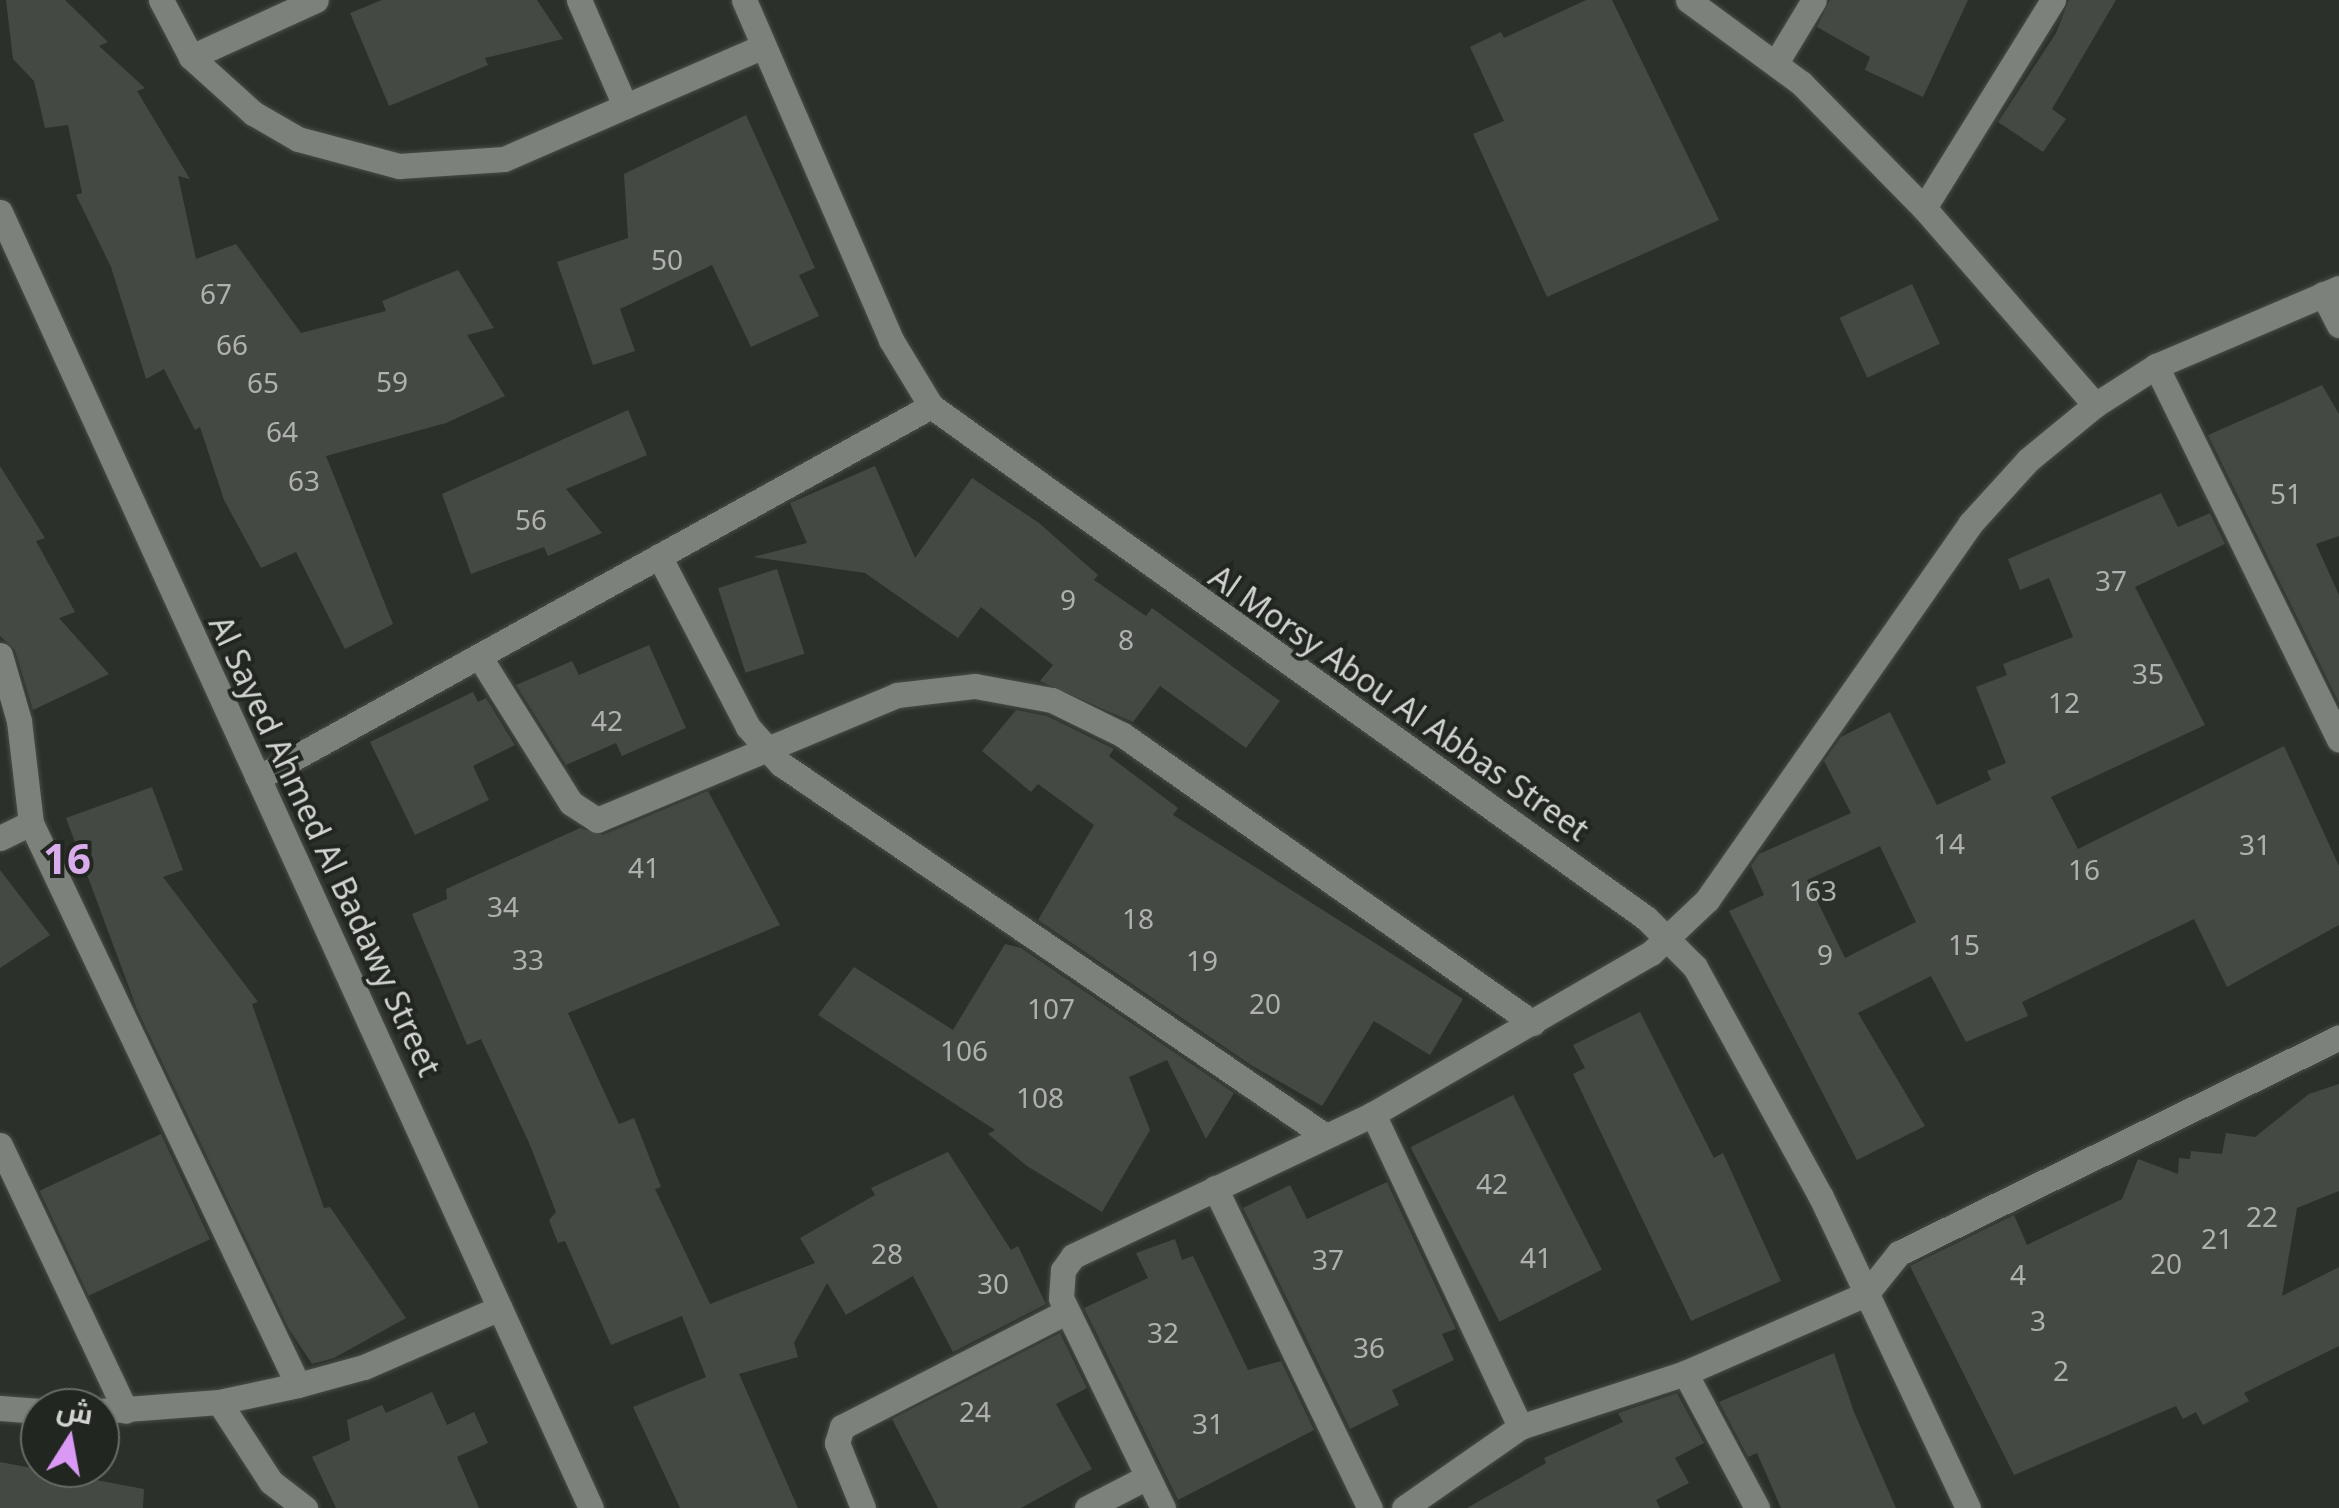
<!DOCTYPE html>
<html>
<head>
<meta charset="utf-8">
<style>
	body { margin:0 }
	#map { position:relative; width:2339px; height:1508px; overflow:hidden; background:#2c302a; font-family:"Noto Sans",Cairo,sans-serif }
	div>[style] { position:absolute }
	[style*='--x'] { left:calc(var(--x)*1px); top:calc(var(--y)*1px); width:calc(var(--w)*1px); rotate:calc(var(--a)*1deg) }
	.building>* { inset:0; background:#454944; transform-origin:0 0 }
	.roads { filter:drop-shadow(0 0 2px #494d48) drop-shadow(0 0 2px #494d48) }
	.minor>* { height:25px; margin:-12.5px; padding:0 12.5px; transform-origin:12.5px; border-radius:12.5px; background:#7d817b }
	span { translate:-50% -50%; white-space:nowrap; text-align:center; line-height:1.15; -webkit-text-stroke:8px #222621; paint-order:stroke }
	.number-label { font-size:28px; color:#aeb1ad }
	.number-label span { -webkit-text-stroke-width:0 }
	.street-label { font-size:32px; color:#d1d4d0 }
	.district-label { font-size:42px; color:#d9adec; font-weight:700 }
	.north { position:absolute; left:20px; top:1388px; width:100px; height:100px; box-sizing:border-box; background:#222621; border:2px solid #686c67; border-radius:50%; rotate:11deg; font-size:28px; font-weight:700; line-height:40px; text-align:center; color:#d1d4d0 }
	.north::after { content:''; display:block; margin:auto; width:35px; height:45px; background:#db99f6; clip-path:polygon(50% 0,100% 100%,50% 72%,0 100%) }
</style>
</head>
<body>
<div id="map">
	<div class="building">
		<div style="clip-path:polygon(6px 0,65px 0,108px 42px,99px 46px,145px 88px,137px 91px,190px 179px,178px 176px,196px 259px,236px 244px,301px 333px,386px 311px,382px 301px,458px 270px,494px 328px,467px 335px,505px 396px,446px 423px,326px 456px,393px 624px,345px 649px,296px 552px,261px 568px,224px 500px,200px 427px,195px 430px,164px 369px,146px 379px,111px 267px,76px 195px,82px 193px,68px 125px,45px 128px,34px 81px,13px 59px)"></div>
		<div style="clip-path:polygon(382px 0,537px 0,563px 39px,485px 58px,488px 65px,389px 106px,350px 13px)"></div>
		<div style="clip-path:polygon(1586px 0,1612px 0,1719px 220px,1547px 297px,1473px 134px,1504px 121px,1470px 47px,1501px 32px,1504px 38px)"></div>
		<div style="clip-path:polygon(1830px 0,1968px 0,1923px 97px,1865px 70px,1870px 57px,1817px 27px)"></div>
		<div style="clip-path:polygon(2069px 0,2116px 0,2052px 109px,2066px 119px,2043px 152px,1998px 122px,2056px 33px)"></div>
		<div style="clip-path:polygon(746px 115px,815px 268px,799px 275px,819px 316px,751px 347px,712px 265px,620px 309px,635px 351px,593px 365px,557px 262px,628px 238px,624px 174px)"></div>
		<div style="left:1912px;top:284px;width:66px;height:80px;rotate:65deg"></div>
		<div style="clip-path:polygon(2322px 385px,2339px 414px,2339px 536px,2316px 544px,2339px 595px,2339px 703px,2208px 435px)"></div>
		<div style="clip-path:polygon(628px 410px,647px 455px,566px 489px,602px 533px,548px 556px,544px 547px,471px 574px,442px 494px)"></div>
		<div style="clip-path:polygon(0 466px,45px 538px,36px 541px,75px 612px,59px 618px,109px 674px,33px 710px,15px 650px,0 636px)"></div>
		<div style="clip-path:polygon(875px 466px,915px 558px,972px 478px,1039px 523px,1098px 575px,1094px 580px,1146px 616px,1152px 608px,1280px 701px,1246px 748px,1160px 686px,1133px 722px,1040px 681px,1053px 665px,981px 607px,958px 638px,865px 573px,753px 557px,807px 543px,790px 503px)"></div>
		<div style="clip-path:polygon(evenodd,2161px 493px,2178px 527px,2210px 513px,2225px 544px,2135px 587px,2205px 725px,2051px 797px,2078px 849px,2284px 746px,2339px 866px,2339px 925px,2227px 987px,2194px 919px,2022px 1002px,2028px 1016px,1966px 1042px,1931px 976px,1858px 1013px,1925px 1126px,1857px 1160px,1729px 911px,1764px 895px,1751px 866px,1759px 854px,1851px 813px,1824px 761px,1841px 737px,1890px 712px,1937px 805px,1991px 780px,1987px 771px,2006px 763px,1976px 687px,2007px 675px,2003px 664px,2073px 637px,2049px 578px,2020px 590px,2008px 559px,2161px 493px,1880px 846px,1916px 922px,1845px 958px,1807px 880px,1880px 846px)"></div>
		<div style="left:777px;top:569px;width:89px;height:62px;rotate:72deg"></div>
		<div style="clip-path:polygon(649px 645px,686px 728px,622px 756px,616px 743px,566px 765px,516px 685px,572px 661px,579px 675px)"></div>
		<div style="clip-path:polygon(473px 692px,478px 702px,486px 698px,515px 745px,473px 766px,489px 800px,415px 835px,370px 742px)"></div>
		<div style="clip-path:polygon(1016px 710px,1047px 716px,1114px 749px,1109px 756px,1178px 808px,1173px 815px,1463px 999px,1430px 1055px,1374px 1021px,1322px 1106px,1251px 1065px,1038px 920px,1094px 825px,1038px 784px,1031px 792px,982px 751px)"></div>
		<div style="clip-path:polygon(152px 787px,183px 870px,163px 877px,258px 1002px,252px 1004px,324px 1208px,330px 1207px,406px 1318px,334px 1358px,312px 1364px,289px 1329px,137px 1009px,66px 818px)"></div>
		<div style="clip-path:polygon(708px 791px,780px 925px,568px 1013px,619px 1124px,634px 1118px,661px 1187px,655px 1189px,710px 1304px,815px 1263px,800px 1238px,875px 1195px,871px 1188px,948px 1152px,1011px 1250px,1018px 1246px,1046px 1304px,953px 1352px,913px 1276px,846px 1315px,827px 1283px,794px 1343px,798px 1357px,739px 1374px,798px 1508px,680px 1508px,633px 1407px,706px 1377px,682px 1316px,611px 1345px,565px 1241px,558px 1243px,549px 1220px,556px 1212px,530px 1145px,481px 1039px,467px 1045px,412px 914px,447px 899px,446px 889px,580px 828px,603px 835px)"></div>
		<div style="clip-path:polygon(0 870px,50px 935px,0 968px)"></div>
		<div style="clip-path:polygon(1005px 944px,1021px 948px,1234px 1093px,1206px 1139px,1167px 1060px,1129px 1077px,1150px 1130px,1102px 1212px,1027px 1166px,988px 1134px,995px 1130px,818px 1015px,854px 967px,953px 1030px)"></div>
		<div style="clip-path:polygon(1640px 1012px,1714px 1158px,1723px 1153px,1781px 1281px,1691px 1321px,1573px 1074px,1585px 1068px,1573px 1045px)"></div>
		<div style="clip-path:polygon(2339px 1084px,2339px 1191px,2297px 1208px,2282px 1296px,2339px 1267px,2339px 1346px,2244px 1393px,2249px 1401px,2203px 1425px,2196px 1412px,2183px 1419px,2176px 1406px,2014px 1475px,1910px 1266px,2014px 1215px,2027px 1245px,2122px 1199px,2138px 1159px,2178px 1174px,2179px 1158px,2190px 1159px,2191px 1151px,2222px 1154px,2226px 1133px,2255px 1137px,2309px 1094px)"></div>
		<div style="left:1513px;top:1095px;width:196px;height:115px;rotate:63deg"></div>
		<div style="left:161px;top:1134px;width:116px;height:134px;rotate:65deg"></div>
		<div style="clip-path:polygon(1387px 1182px,1456px 1329px,1442px 1334px,1454px 1360px,1392px 1390px,1399px 1405px,1350px 1429px,1243px 1208px,1290px 1185px,1307px 1219px)"></div>
		<div style="clip-path:polygon(1175px 1239px,1182px 1260px,1193px 1256px,1248px 1370px,1281px 1361px,1314px 1430px,1178px 1500px,1084px 1308px,1148px 1278px,1136px 1253px)"></div>
		<div style="clip-path:polygon(1060px 1333px,1087px 1388px,1056px 1404px,1092px 1469px,1021px 1508px,938px 1508px,892px 1419px)"></div>
		<div style="clip-path:polygon(1834px 1353px,1854px 1412px,1896px 1508px,1781px 1508px,1757px 1453px,1748px 1457px,1719px 1402px)"></div>
		<div style="clip-path:polygon(432px 1392px,447px 1425px,474px 1412px,488px 1443px,457px 1457px,479px 1508px,336px 1508px,312px 1457px,350px 1440px,347px 1420px,382px 1405px,386px 1413px)"></div>
		<div style="clip-path:polygon(1677px 1393px,1704px 1443px,1675px 1458px,1689px 1483px,1656px 1500px,1660px 1508px,1467px 1508px,1546px 1463px,1544px 1458px,1623px 1422px,1618px 1413px)"></div>
		<div style="clip-path:polygon(0 1462px,144px 1489px,143px 1508px,0 1508px)"></div>
	</div>
	<div class="roads">
		<div class="minor">
			<div style="--x:161;--y:0;--w:64;--a:62.2"></div>
			<div style="--x:191;--y:57;--w:84;--a:42.1"></div>
			<div style="--x:253;--y:113;--w:52;--a:30"></div>
			<div style="--x:298;--y:139;--w:105;--a:15"></div>
			<div style="--x:399;--y:166;--w:105;--a:-3.8"></div>
			<div style="--x:504;--y:159;--w:283;--a:-23.5"></div>
			<div style="--x:579;--y:0;--w:116;--a:66.5"></div>
			<div style="--x:744;--y:0;--w:370;--a:66.6"></div>
			<div style="--x:891;--y:340;--w:77;--a:58.8"></div>
			<div style="--x:931;--y:406;--w:879;--a:35.61"></div>
			<div style="--x:1646;--y:918;--w:69;--a:45"></div>
			<div style="--x:1695;--y:967;--w:262;--a:61.3"></div>
			<div style="--x:1821;--y:1197;--w:344;--a:64.7"></div>
			<div style="--x:1688;--y:0;--w:140;--a:36.3"></div>
			<div style="--x:1801;--y:83;--w:175;--a:45.5"></div>
			<div style="--x:1924;--y:208;--w:261;--a:49"></div>
			<div style="--x:191;--y:57;--w:137;--a:-24.5"></div>
			<div style="--x:1777;--y:61;--w:71;--a:-58.8"></div>
			<div style="--x:1924;--y:208;--w:245;--a:-58.2"></div>
			<div style="--x:0;--y:212;--w:1424;--a:65.49"></div>
			<div style="--x:2323;--y:294;--w:35;--a:63"></div>
			<div style="--x:2156;--y:366;--w:416;--a:63.9"></div>
			<div style="--x:659;--y:556;--w:193;--a:62.5"></div>
			<div style="--x:748;--y:727;--w:50;--a:48.3"></div>
			<div style="--x:781;--y:764;--w:658;--a:34.34"></div>
			<div style="--x:0;--y:655;--w:69;--a:73.9"></div>
			<div style="--x:19;--y:721;--w:103;--a:83.3"></div>
			<div style="--x:31;--y:823;--w:622;--a:64.59"></div>
			<div style="--x:479;--y:656;--w:173;--a:58"></div>
			<div style="--x:571;--y:803;--w:31;--a:33"></div>
			<div style="--x:597;--y:820;--w:325;--a:-22.6"></div>
			<div style="--x:897;--y:695;--w:79;--a:-6.6"></div>
			<div style="--x:975;--y:686;--w:78;--a:10.3"></div>
			<div style="--x:1052;--y:700;--w:79;--a:26.2"></div>
			<div style="--x:1123;--y:735;--w:501;--a:35.09"></div>
			<div style="--x:258;--y:778;--w:769;--a:-28.93"></div>
			<div style="--x:0;--y:838;--w:34;--a:-26"></div>
			<div style="--x:1373;--y:1114;--w:346;--a:64.8"></div>
			<div style="--x:0;--y:1145;--w:294;--a:64.7"></div>
			<div style="--x:1215;--y:1188;--w:356;--a:64.2"></div>
			<div style="--x:1685;--y:1373;--w:153;--a:61.9"></div>
			<div style="--x:219;--y:1402;--w:95;--a:57"></div>
			<div style="--x:271;--y:1482;--w:43;--a:37.4"></div>
			<div style="--x:0;--y:1408;--w:40;--a:4.3"></div>
			<div style="--x:100;--y:1411;--w:119;--a:-4.3"></div>
			<div style="--x:219;--y:1402;--w:81;--a:-12.1"></div>
			<div style="--x:298;--y:1385;--w:68;--a:-15.3"></div>
			<div style="--x:364;--y:1367;--w:148;--a:-23.5"></div>
			<div style="--x:863;--y:1508;--w:70;--a:-111.8"></div>
			<div style="--x:837;--y:1443;--w:17;--a:-73"></div>
			<div style="--x:842;--y:1427;--w:252;--a:-27.2"></div>
			<div style="--x:1087;--y:1508;--w:68;--a:-27.3"></div>
			<div style="--x:1163;--y:1508;--w:233;--a:-115.9"></div>
			<div style="--x:1061;--y:1298;--w:28;--a:-86"></div>
			<div style="--x:1063;--y:1270;--w:17;--a:-54"></div>
			<div style="--x:1073;--y:1256;--w:332;--a:-25.3"></div>
			<div style="--x:1373;--y:1114;--w:321;--a:-30.1"></div>
			<div style="--x:1651;--y:953;--w:77;--a:-43.4"></div>
			<div style="--x:1707;--y:900;--w:459;--a:-55"></div>
			<div style="--x:1970;--y:524;--w:86;--a:-47.8"></div>
			<div style="--x:2028;--y:460;--w:87;--a:-39.4"></div>
			<div style="--x:2095;--y:405;--w:72;--a:-32.6"></div>
			<div style="--x:2156;--y:366;--w:199;--a:-23.1"></div>
			<div style="--x:1404;--y:1508;--w:141;--a:-34.9"></div>
			<div style="--x:1520;--y:1427;--w:174;--a:-18.1"></div>
			<div style="--x:1685;--y:1373;--w:197;--a:-23.6"></div>
			<div style="--x:1866;--y:1294;--w:53;--a:-51.2"></div>
			<div style="--x:1899;--y:1253;--w:490;--a:-26.1"></div>
		</div>
	</div>
	<div class="number-label">
		<span style="left:667px;top:259px">50</span>
		<span style="left:216px;top:293px">67</span>
		<span style="left:232px;top:344px">66</span>
		<span style="left:392px;top:381px">59</span>
		<span style="left:263px;top:382px">65</span>
		<span style="left:282px;top:431px">64</span>
		<span style="left:304px;top:480px">63</span>
		<span style="left:2286px;top:493px">51</span>
		<span style="left:531px;top:519px">56</span>
		<span style="left:2111px;top:580px">37</span>
		<span style="left:1068px;top:599px">9</span>
		<span style="left:1126px;top:639px">8</span>
		<span style="left:2148px;top:673px">35</span>
		<span style="left:2064px;top:702px">12</span>
		<span style="left:607px;top:720px">42</span>
		<span style="left:1949px;top:843px">14</span>
		<span style="left:2255px;top:844px">31</span>
		<span style="left:644px;top:867px">41</span>
		<span style="left:2084px;top:869px">16</span>
		<span style="left:1813px;top:890px">163</span>
		<span style="left:503px;top:906px">34</span>
		<span style="left:1138px;top:918px">18</span>
		<span style="left:1964px;top:944px">15</span>
		<span style="left:1825px;top:954px">9</span>
		<span style="left:528px;top:959px">33</span>
		<span style="left:1202px;top:960px">19</span>
		<span style="left:1265px;top:1003px">20</span>
		<span style="left:1051px;top:1008px">107</span>
		<span style="left:964px;top:1050px">106</span>
		<span style="left:1040px;top:1097px">108</span>
		<span style="left:1492px;top:1183px">42</span>
		<span style="left:2262px;top:1216px">22</span>
		<span style="left:2217px;top:1238px">21</span>
		<span style="left:887px;top:1253px">28</span>
		<span style="left:1536px;top:1257px">41</span>
		<span style="left:1328px;top:1259px">37</span>
		<span style="left:2166px;top:1263px">20</span>
		<span style="left:2018px;top:1274px">4</span>
		<span style="left:993px;top:1283px">30</span>
		<span style="left:2038px;top:1320px">3</span>
		<span style="left:1163px;top:1332px">32</span>
		<span style="left:1369px;top:1347px">36</span>
		<span style="left:2061px;top:1370px">2</span>
		<span style="left:975px;top:1411px">24</span>
		<span style="left:1208px;top:1423px">31</span>
	</div>
	<div class="street-label">
		<span style="left:1399px;top:703px;rotate:35deg">Al Morsy Abou Al Abbas Street</span>
		<span style="left:325px;top:846px;rotate:65deg">Al Sayed Ahmed Al Badawy Street</span>
	</div>
	<div class="district-label">
		<span style="left:67px;top:858px">16</span>
	</div>
	<div class="north">ش</div>
</div>
</body>
</html>
